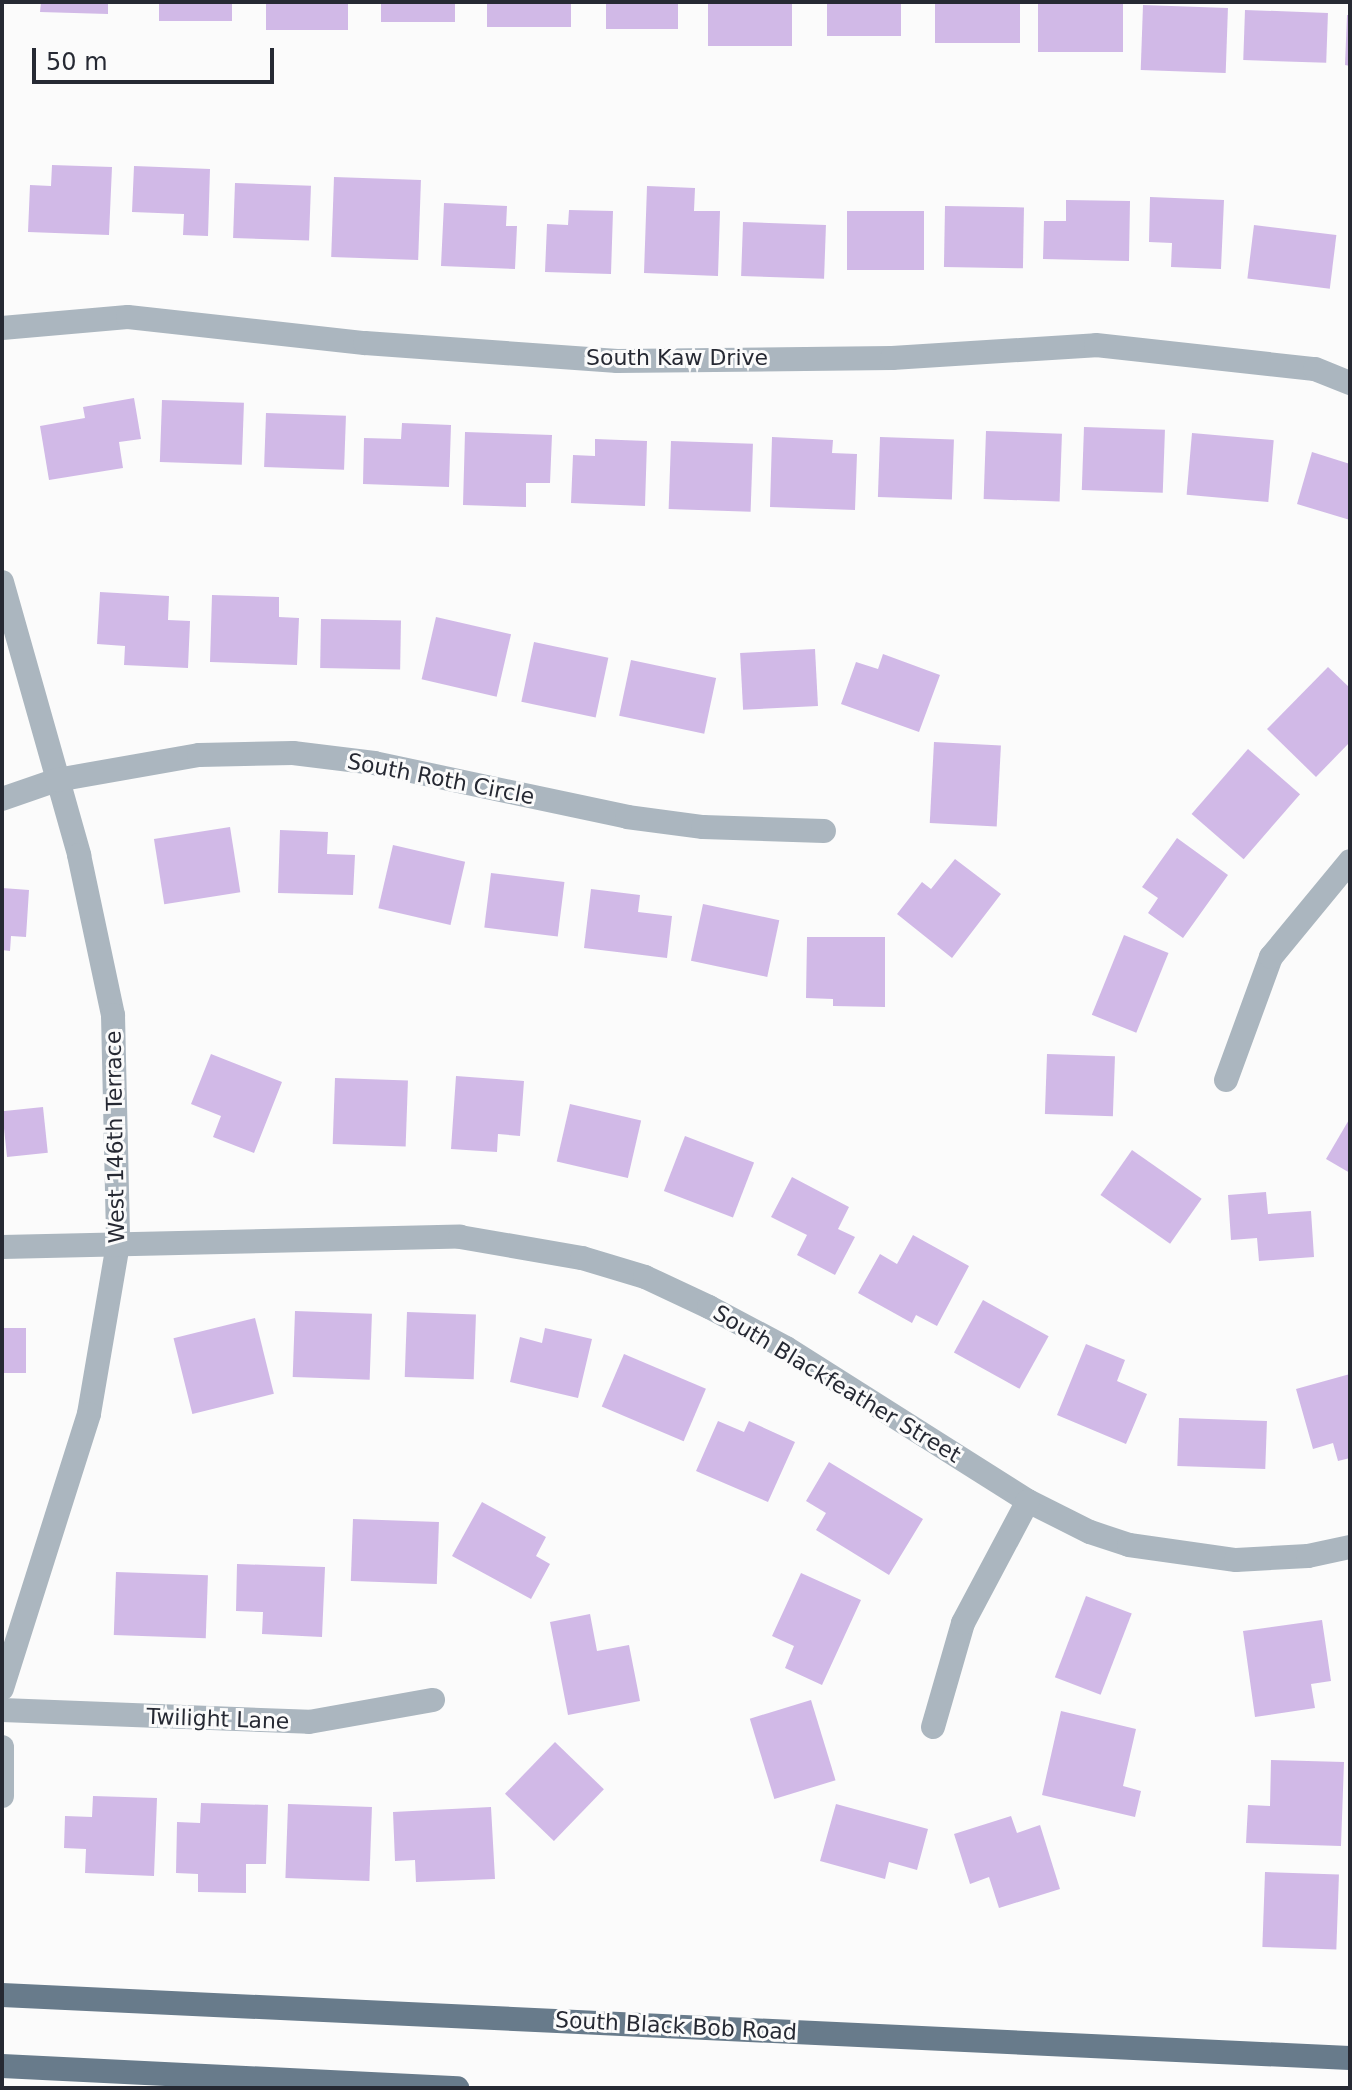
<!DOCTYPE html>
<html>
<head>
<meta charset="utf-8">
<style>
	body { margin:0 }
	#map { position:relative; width:1352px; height:2090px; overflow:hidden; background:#fbfbfb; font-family:"DejaVu Sans",sans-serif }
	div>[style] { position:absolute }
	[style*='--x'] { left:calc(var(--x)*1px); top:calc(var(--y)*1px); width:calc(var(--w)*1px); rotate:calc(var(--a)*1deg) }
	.building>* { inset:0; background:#d1b9e7; transform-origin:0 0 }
	.minor>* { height:24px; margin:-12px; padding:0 12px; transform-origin:12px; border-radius:12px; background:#abb6bf }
	.major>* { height:24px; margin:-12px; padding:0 12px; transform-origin:12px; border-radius:12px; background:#687b8b }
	span { translate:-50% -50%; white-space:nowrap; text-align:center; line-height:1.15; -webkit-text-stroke:6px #fbfbfb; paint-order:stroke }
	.street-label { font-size:22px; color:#262933 }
	.frame { position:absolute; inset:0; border:4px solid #262933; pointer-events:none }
	.scale { position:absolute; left:32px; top:48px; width:242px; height:36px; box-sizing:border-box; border:4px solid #262933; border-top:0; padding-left:10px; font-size:24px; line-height:28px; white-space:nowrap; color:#262933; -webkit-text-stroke:6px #fbfbfb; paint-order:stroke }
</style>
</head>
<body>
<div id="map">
	<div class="building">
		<div style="clip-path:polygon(41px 2px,108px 2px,108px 14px,40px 12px)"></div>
		<div style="left:159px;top:2px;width:73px;height:19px"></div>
		<div style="left:266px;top:2px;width:82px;height:28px"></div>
		<div style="left:381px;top:2px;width:74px;height:20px"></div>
		<div style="left:487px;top:2px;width:84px;height:25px"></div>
		<div style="left:606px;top:2px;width:72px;height:27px"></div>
		<div style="left:708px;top:2px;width:84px;height:44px"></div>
		<div style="left:827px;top:2px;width:74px;height:34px"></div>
		<div style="left:935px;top:2px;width:85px;height:41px"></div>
		<div style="left:1038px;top:2px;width:85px;height:50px"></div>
		<div style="left:1143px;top:5px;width:85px;height:65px;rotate:2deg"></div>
		<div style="left:1245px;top:10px;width:83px;height:50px;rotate:2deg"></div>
		<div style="clip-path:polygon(1347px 15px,1350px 15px,1350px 66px,1345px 65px)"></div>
		<div style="clip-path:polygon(52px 165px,112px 167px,109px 235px,28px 232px,30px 185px,51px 186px)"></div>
		<div style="clip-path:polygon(134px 166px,210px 169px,208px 236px,183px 235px,184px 214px,132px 212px)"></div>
		<div style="left:334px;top:177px;width:87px;height:80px;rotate:2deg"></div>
		<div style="left:235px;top:183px;width:76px;height:55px;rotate:2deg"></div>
		<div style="clip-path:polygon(647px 186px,695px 188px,694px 211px,720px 211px,718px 276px,644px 273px)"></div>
		<div style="clip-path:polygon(1150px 197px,1224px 200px,1221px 269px,1171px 267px,1172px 243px,1149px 242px)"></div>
		<div style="clip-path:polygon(1066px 200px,1130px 201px,1129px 261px,1043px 259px,1044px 221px,1066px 221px)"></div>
		<div style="clip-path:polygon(444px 203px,507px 206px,506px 226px,517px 226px,515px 269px,441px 266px)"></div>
		<div style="left:945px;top:206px;width:79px;height:61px;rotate:1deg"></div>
		<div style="clip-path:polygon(569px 210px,613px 211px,611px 274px,545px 272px,547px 224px,568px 225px)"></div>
		<div style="left:847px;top:211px;width:77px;height:59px"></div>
		<div style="left:743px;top:222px;width:83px;height:54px;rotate:2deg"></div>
		<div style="left:1254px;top:225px;width:83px;height:54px;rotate:7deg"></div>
		<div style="clip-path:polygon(134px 398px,141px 439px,119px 442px,123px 468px,49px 480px,40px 426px,85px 418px,83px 407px)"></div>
		<div style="left:162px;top:400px;width:82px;height:62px;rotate:2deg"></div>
		<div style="left:266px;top:413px;width:80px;height:54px;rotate:2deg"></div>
		<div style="clip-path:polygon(402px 423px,451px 425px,449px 487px,363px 484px,364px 438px,401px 439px)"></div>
		<div style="left:1084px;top:427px;width:81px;height:63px;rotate:2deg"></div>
		<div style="left:986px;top:431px;width:76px;height:68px;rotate:2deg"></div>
		<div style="clip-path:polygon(465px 432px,552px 435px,550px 483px,526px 483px,526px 507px,463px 505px)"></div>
		<div style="left:1192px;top:433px;width:82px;height:62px;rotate:5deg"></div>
		<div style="clip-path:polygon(772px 437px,833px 440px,832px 453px,857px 454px,855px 510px,770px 507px)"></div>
		<div style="left:880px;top:437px;width:74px;height:60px;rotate:2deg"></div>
		<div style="clip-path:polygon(595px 439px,647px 441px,645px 506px,571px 503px,573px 455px,595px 456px)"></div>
		<div style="left:671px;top:441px;width:82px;height:68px;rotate:2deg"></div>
		<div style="clip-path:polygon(1312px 452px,1350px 464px,1350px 520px,1297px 504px)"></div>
		<div style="clip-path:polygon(100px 592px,169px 596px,168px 620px,190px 621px,188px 668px,124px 665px,125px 646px,97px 644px)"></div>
		<div style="clip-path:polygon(212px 595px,279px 597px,279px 617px,299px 618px,297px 665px,210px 662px)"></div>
		<div style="left:436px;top:617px;width:77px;height:64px;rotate:13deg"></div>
		<div style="left:321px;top:619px;width:80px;height:49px;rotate:1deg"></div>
		<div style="left:534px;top:642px;width:76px;height:61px;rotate:12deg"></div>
		<div style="left:815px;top:649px;width:57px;height:75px;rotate:87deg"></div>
		<div style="clip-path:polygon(883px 654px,940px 675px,919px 732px,841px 704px,856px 662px,878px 669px)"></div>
		<div style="left:631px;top:660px;width:87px;height:57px;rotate:12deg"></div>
		<div style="clip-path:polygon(1328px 667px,1350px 688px,1350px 742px,1316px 777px,1267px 729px)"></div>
		<div style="left:934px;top:742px;width:67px;height:81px;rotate:3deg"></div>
		<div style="left:1248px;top:749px;width:69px;height:86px;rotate:41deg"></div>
		<div style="left:230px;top:827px;width:66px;height:77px;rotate:81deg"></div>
		<div style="clip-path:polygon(280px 830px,328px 832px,327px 854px,355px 855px,353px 895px,278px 893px)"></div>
		<div style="clip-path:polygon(1177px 838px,1228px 875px,1183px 938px,1148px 913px,1158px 898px,1142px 887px)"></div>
		<div style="left:393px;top:845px;width:74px;height:65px;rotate:13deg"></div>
		<div style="clip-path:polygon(955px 859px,1001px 894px,952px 958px,897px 914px,922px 882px,931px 889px)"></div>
		<div style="left:491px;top:873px;width:74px;height:55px;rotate:7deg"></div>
		<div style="clip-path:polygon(2px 888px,29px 890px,26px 937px,11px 936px,10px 951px,2px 950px)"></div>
		<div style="clip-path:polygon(591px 889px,640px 895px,638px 912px,672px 916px,667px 958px,584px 948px)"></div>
		<div style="left:703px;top:904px;width:78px;height:58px;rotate:12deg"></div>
		<div style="left:1124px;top:935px;width:48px;height:86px;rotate:22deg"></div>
		<div style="clip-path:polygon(807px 937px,885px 937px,885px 1007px,833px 1006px,833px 999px,806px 998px)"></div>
		<div style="clip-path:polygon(211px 1054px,282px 1082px,254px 1153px,213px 1137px,221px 1116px,191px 1104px)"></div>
		<div style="left:1047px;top:1054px;width:68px;height:60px;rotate:2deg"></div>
		<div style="clip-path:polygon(456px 1076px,524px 1081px,520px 1136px,498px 1134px,497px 1152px,451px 1149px)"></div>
		<div style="left:335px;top:1078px;width:73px;height:66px;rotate:2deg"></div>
		<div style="left:570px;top:1104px;width:73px;height:59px;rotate:13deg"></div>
		<div style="left:43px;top:1107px;width:46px;height:41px;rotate:84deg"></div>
		<div style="clip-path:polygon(1350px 1118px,1350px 1173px,1326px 1159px)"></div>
		<div style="left:685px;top:1136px;width:74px;height:59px;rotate:21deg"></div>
		<div style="left:1132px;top:1150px;width:85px;height:55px;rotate:35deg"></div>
		<div style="clip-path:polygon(792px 1177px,849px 1207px,838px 1229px,855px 1237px,835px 1275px,797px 1255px,807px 1235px,771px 1217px)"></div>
		<div style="clip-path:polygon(1266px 1192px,1268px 1214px,1311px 1211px,1314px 1257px,1259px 1261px,1257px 1238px,1231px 1240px,1228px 1195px)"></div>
		<div style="clip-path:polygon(913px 1235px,969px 1266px,937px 1326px,916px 1315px,912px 1323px,858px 1293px,880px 1254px,897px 1264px)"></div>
		<div style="left:983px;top:1300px;width:75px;height:60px;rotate:29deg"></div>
		<div style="left:295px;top:1311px;width:77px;height:66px;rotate:2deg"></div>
		<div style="left:407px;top:1312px;width:69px;height:65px;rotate:2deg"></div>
		<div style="left:255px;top:1318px;width:78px;height:84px;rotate:76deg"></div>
		<div style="left:2px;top:1328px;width:24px;height:45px"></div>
		<div style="clip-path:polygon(545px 1328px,592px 1339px,578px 1398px,510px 1382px,520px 1337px,542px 1343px)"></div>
		<div style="clip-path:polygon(1086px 1344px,1125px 1360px,1117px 1381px,1147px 1394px,1126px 1444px,1057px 1415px)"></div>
		<div style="left:624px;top:1354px;width:89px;height:57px;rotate:23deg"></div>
		<div style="clip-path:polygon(1350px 1374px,1350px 1458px,1338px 1461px,1333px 1443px,1313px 1449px,1296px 1389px)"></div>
		<div style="left:1179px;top:1418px;width:88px;height:48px;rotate:2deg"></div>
		<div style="clip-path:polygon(718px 1421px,744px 1432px,749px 1421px,795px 1442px,768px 1502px,696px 1471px)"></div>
		<div style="clip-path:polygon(829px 1462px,923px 1519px,889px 1575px,816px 1530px,826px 1513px,806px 1501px)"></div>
		<div style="clip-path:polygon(482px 1502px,546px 1537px,536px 1556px,550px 1564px,531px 1599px,452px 1556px)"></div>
		<div style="left:353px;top:1519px;width:86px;height:62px;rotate:2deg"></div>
		<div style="clip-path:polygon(237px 1564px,325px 1567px,322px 1637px,262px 1634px,263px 1612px,236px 1611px)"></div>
		<div style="left:116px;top:1572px;width:92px;height:63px;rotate:2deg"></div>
		<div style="clip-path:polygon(801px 1573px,861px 1600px,822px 1685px,785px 1668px,794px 1646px,772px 1636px)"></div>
		<div style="left:1086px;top:1596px;width:49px;height:87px;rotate:21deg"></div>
		<div style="clip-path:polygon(590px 1614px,597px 1651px,629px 1645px,640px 1701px,568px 1715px,550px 1622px)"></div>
		<div style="clip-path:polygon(1322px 1620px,1331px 1681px,1311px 1684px,1315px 1708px,1255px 1717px,1243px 1631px)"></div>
		<div style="left:811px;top:1700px;width:84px;height:64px;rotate:73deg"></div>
		<div style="clip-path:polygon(1061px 1711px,1136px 1729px,1123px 1786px,1141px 1791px,1135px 1817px,1042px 1795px)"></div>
		<div style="left:555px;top:1742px;width:68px;height:72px;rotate:44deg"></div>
		<div style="clip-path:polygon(1271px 1760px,1344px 1762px,1341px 1846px,1246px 1843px,1248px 1805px,1270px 1806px)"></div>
		<div style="clip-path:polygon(93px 1796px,157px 1798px,154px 1876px,85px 1873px,86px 1849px,64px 1848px,65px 1816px,92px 1817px)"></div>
		<div style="clip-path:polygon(201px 1803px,268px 1805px,266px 1864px,246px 1864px,246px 1893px,198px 1892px,198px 1874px,176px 1873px,177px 1822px,200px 1823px)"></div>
		<div style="left:288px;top:1804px;width:84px;height:74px;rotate:2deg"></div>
		<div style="clip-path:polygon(836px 1804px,928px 1829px,917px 1870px,889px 1862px,885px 1879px,820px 1861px)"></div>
		<div style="clip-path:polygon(491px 1807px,495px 1879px,416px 1882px,415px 1860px,395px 1861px,393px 1812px)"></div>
		<div style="clip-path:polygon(1011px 1816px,1017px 1833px,1040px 1825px,1060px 1889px,999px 1908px,989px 1877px,970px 1884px,954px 1834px)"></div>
		<div style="left:1265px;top:1872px;width:74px;height:75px;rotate:2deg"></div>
	</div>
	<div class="minor">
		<div style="--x:2;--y:328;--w:126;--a:-5"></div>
		<div style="--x:128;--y:317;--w:238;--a:6.3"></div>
		<div style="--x:365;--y:343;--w:253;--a:4.1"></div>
		<div style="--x:617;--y:361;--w:275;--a:-0.6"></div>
		<div style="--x:892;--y:358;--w:204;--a:-3.6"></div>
		<div style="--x:1096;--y:345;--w:220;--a:6.3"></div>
		<div style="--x:1315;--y:369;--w:38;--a:22"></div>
		<div style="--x:2;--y:582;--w:284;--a:74.2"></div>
		<div style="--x:79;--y:855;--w:164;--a:78"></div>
		<div style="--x:113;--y:1015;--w:229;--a:88.7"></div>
		<div style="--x:118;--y:1244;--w:172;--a:99.7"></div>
		<div style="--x:89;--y:1414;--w:288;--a:107.6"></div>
		<div style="--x:2;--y:799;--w:58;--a:-19.1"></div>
		<div style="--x:57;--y:780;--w:144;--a:-10"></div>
		<div style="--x:199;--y:755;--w:94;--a:-1.2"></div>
		<div style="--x:293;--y:753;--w:82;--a:7"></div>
		<div style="--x:374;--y:763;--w:259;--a:12"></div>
		<div style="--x:627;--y:817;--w:77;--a:7.5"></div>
		<div style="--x:703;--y:827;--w:121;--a:1.9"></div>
		<div style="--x:1226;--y:1080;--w:131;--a:-69.9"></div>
		<div style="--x:1271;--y:957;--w:124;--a:-50.5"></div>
		<div style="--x:2;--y:1247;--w:458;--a:-1.3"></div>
		<div style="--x:460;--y:1237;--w:124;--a:9.8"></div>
		<div style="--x:582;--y:1258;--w:66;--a:16.8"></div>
		<div style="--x:645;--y:1277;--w:71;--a:25.1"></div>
		<div style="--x:709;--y:1307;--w:87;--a:28"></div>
		<div style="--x:786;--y:1348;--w:286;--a:32.3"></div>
		<div style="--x:1028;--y:1501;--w:69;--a:26.6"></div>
		<div style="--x:1090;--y:1532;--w:41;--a:18.4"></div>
		<div style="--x:1129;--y:1545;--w:108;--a:8"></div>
		<div style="--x:1236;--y:1560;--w:72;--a:-3.2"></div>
		<div style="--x:1308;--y:1556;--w:43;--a:-12.1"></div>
		<div style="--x:2;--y:1710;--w:307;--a:2.2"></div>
		<div style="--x:309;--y:1722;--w:126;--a:-10.1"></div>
		<div style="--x:933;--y:1727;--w:108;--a:-73.9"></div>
		<div style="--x:963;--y:1623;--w:138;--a:-62"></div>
		<div style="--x:2;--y:1747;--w:49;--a:90"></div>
	</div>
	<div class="major">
		<div style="--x:2;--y:1995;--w:1349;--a:2.68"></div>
		<div style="--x:2;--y:2066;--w:456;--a:2.8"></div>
	</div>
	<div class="street-label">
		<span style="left:677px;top:358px">South Kaw Drive</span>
		<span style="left:441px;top:779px;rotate:11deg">South Roth Circle</span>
		<span style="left:115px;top:1137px;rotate:-91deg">West 146th Terrace</span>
		<span style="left:837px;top:1384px;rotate:31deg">South Blackfeather Street</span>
		<span style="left:218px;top:1719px;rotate:2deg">Twilight Lane</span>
		<span style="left:676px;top:2026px;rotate:3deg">South Black Bob Road</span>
	</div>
	<div class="frame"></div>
	<div class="scale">50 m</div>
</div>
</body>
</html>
